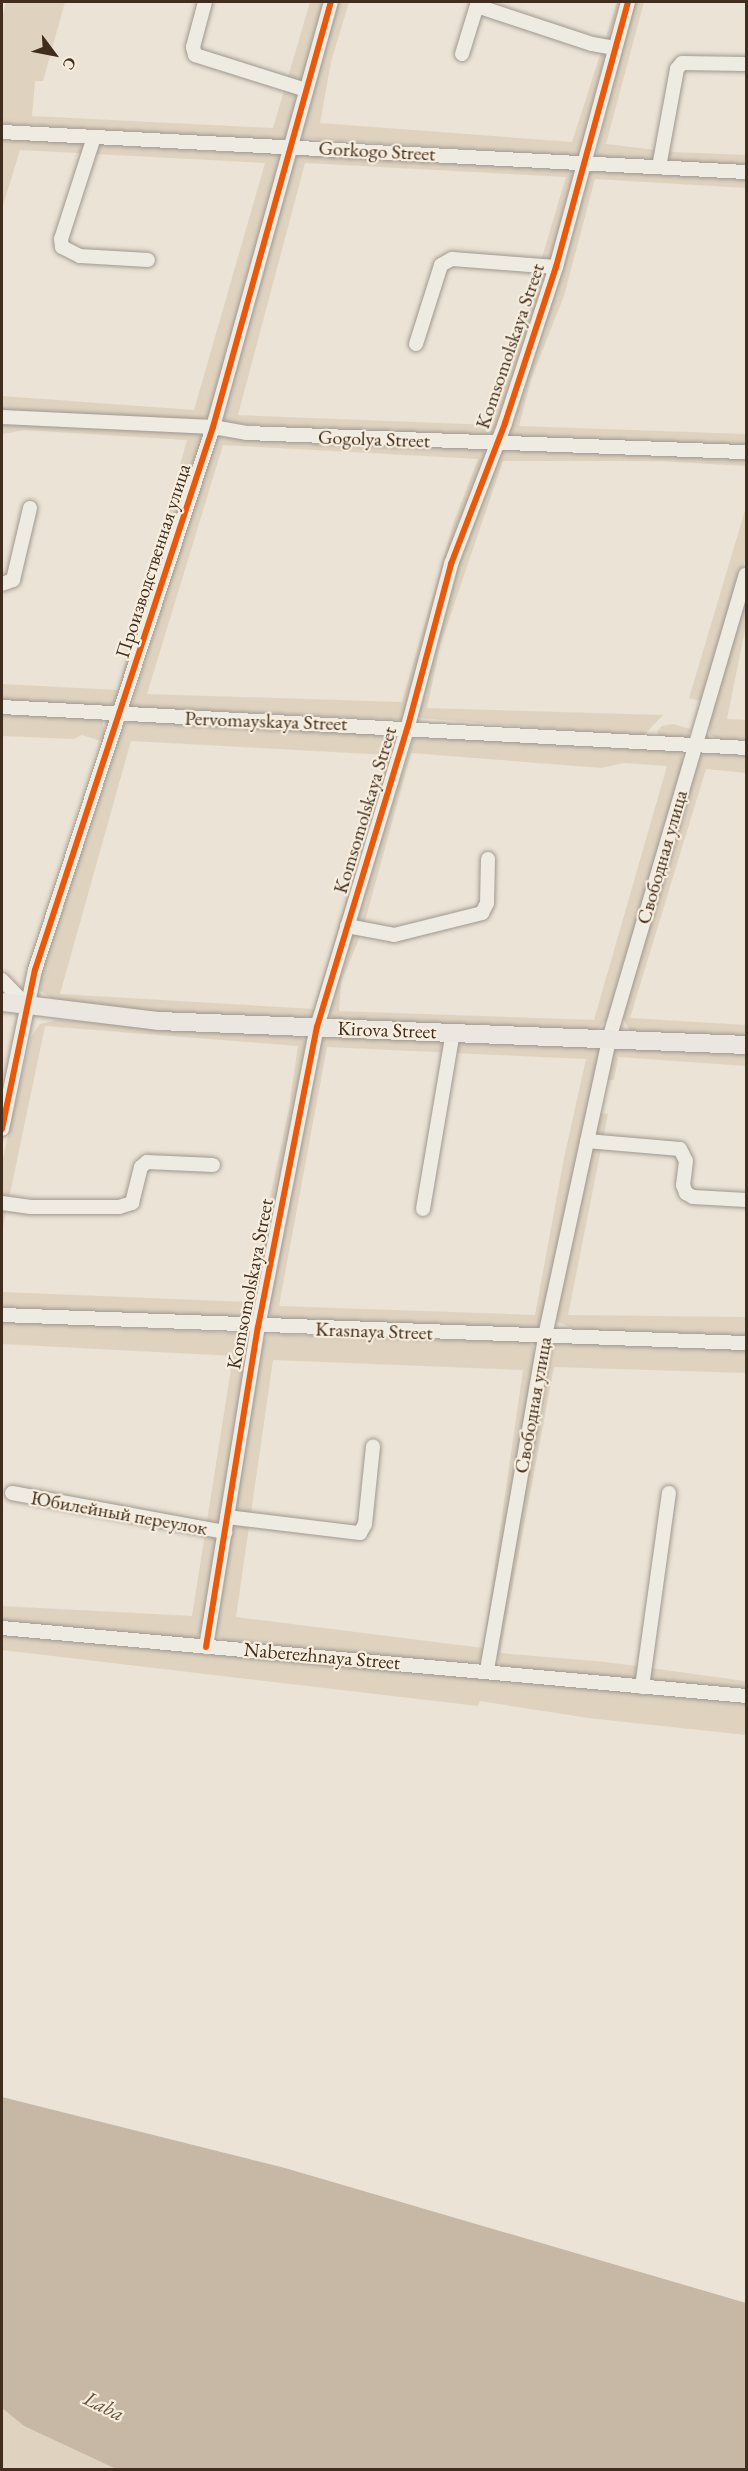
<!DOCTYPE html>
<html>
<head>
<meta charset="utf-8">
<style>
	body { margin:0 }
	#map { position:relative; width:748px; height:2471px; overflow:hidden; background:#ebe3d5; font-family:"EB Garamond",serif }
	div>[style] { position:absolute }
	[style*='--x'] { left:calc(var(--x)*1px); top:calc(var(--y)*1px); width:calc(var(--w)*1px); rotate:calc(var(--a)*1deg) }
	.green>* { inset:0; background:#dfd3c0 }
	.water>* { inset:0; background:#c6b8a5 }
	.roads { filter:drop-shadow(0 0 2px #9f988f) drop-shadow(0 0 2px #9f988f) }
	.minor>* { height:14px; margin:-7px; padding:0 7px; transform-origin:7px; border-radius:7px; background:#eeebe3 }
	.major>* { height:18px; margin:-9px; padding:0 9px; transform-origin:9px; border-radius:9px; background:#ebe6df }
	.cycleway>* { height:6px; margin:-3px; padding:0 3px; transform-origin:3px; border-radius:3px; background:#e8590c }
	span { translate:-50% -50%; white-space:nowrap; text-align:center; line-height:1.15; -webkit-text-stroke:4.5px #f7eede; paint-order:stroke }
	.street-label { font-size:20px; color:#402d1d }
	.water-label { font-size:21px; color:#635140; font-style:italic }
	.frame { position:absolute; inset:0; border:3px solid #402d1d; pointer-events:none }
	.north { position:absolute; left:24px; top:24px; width:60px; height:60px; -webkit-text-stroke:4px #f7eede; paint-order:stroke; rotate:122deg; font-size:16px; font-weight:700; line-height:24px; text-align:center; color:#402d1d }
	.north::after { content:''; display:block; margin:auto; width:21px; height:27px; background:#402d1d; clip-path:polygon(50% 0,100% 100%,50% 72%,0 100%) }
</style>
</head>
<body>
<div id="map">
	<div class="green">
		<div style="clip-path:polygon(6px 2px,65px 2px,43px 81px,35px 81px,32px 116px,273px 128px,310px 2px,327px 2px,288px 138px,280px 140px,2px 124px,2px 18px)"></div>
		<div style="clip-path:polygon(337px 2px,349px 2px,331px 62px,320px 123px,572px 142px,617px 2px,622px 2px,584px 148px,579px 156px,564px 156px,303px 138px,302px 128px)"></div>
		<div style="clip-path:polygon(631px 2px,644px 2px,606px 144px,673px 152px,746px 155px,746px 167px,596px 157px)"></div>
		<div style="clip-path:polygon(2px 137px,217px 152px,278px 152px,282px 158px,209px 416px,201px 420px,2px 411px,2px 396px,194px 410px,265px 163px,20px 150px,2px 209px)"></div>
		<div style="clip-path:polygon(evenodd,297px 153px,567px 168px,574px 173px,554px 257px,492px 438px,222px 423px,221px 412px,292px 157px,297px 153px,305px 163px,566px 177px,492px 425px,238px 415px,305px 163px)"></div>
		<div style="clip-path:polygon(598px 170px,746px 179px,746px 188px,595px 179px,564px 296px,531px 379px,519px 426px,746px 434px,746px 448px,508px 438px,506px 433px,587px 171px)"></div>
		<div style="clip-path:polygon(2px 422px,193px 429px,202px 436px,116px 704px,105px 708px,2px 700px,2px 684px,118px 690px,187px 440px,24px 430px,3px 434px)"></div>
		<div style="clip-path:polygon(evenodd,229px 434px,482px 448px,487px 456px,403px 720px,131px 707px,213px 442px,218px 435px,229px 434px,223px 445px,478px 459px,454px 522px,402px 702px,147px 694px,223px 445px)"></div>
		<div style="clip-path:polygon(502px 448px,746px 457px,746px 466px,659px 461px,503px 461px,440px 646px,427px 708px,663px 715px,643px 736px,419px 718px,417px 711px,455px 565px)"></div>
		<div style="clip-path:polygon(746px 507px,746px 558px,701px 701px,689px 698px)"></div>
		<div style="clip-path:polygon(746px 595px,746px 625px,727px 719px,746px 720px,746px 742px,721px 740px,710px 735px,710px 715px)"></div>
		<div style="clip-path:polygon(2px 712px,102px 720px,107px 743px,82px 735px,74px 739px,2px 736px)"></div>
		<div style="clip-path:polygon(evenodd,130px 721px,391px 732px,398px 736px,399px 744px,314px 1021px,111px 1011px,60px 1003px,40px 991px,42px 970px,124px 724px,130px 721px,131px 741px,389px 755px,314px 1009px,60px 994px,131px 741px)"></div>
		<div style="clip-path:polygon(674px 724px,690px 729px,688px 739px,659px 737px,657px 731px,662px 726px)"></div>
		<div style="clip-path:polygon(415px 734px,678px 749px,682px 755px,683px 764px,609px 1018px,599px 1028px,589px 1033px,336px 1021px,329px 1015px,351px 935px,356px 932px,361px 934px,341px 982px,339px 1011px,594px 1020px,667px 766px,624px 763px,601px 768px,411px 753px,364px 925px,355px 916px)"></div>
		<div style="clip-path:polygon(704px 752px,746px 752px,746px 773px,706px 769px,630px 1018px,746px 1025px,746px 1037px,630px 1031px,622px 1016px,698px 759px)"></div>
		<div style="clip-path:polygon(56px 1020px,299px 1035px,306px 1042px,258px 1305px,252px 1316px,246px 1319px,2px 1308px,2px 1292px,248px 1302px,289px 1108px,298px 1046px,45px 1026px,2px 1232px,2px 1162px,31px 1037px,40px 1024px)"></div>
		<div style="clip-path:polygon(evenodd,332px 1034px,597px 1047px,600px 1056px,544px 1323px,537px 1329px,278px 1321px,271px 1317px,267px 1308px,319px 1042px,332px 1034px,327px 1047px,586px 1059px,564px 1158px,535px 1315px,279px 1306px,327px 1047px)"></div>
		<div style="clip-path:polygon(614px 1048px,746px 1054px,746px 1066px,618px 1057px,614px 1080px,607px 1080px)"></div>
		<div style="clip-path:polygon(599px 1113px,608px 1114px,568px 1315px,746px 1317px,746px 1336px,575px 1329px,553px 1320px)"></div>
		<div style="clip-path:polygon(2px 1320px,249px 1334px,249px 1363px,220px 1516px,218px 1551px,205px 1628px,196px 1638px,178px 1641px,2px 1625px,2px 1606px,192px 1616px,233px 1356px,2px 1344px)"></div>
		<div style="clip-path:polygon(evenodd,269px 1334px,529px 1342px,534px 1348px,536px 1359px,486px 1649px,480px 1660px,470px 1665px,227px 1643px,218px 1637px,215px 1630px,235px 1498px,261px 1345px,269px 1334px,273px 1360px,523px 1370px,483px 1648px,236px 1617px,273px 1360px)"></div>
		<div style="clip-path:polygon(567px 1342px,746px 1349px,746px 1373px,554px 1367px,500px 1653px,606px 1662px,745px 1681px,746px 1673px,746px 1691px,501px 1666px,496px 1656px,548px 1352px,555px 1344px)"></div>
		<div style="clip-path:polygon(2px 1633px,746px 1701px,746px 1735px,588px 1718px,480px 1701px,478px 1706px,2px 1650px)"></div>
		<div style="clip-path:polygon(2px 2408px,24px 2426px,116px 2469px,2px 2469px)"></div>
	</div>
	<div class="water">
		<div style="clip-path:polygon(2px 2097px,285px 2168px,746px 2303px,746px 2469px,116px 2469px,24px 2426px,2px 2408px)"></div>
	</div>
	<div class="roads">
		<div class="minor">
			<div style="--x:205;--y:2;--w:47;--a:104.9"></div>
			<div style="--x:193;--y:47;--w:8;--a:76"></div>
			<div style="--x:195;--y:55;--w:116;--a:17.5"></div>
			<div style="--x:477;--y:6;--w:121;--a:18.3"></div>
			<div style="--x:592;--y:44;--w:23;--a:10"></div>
			<div style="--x:462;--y:54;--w:54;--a:-72.9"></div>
			<div style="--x:2;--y:132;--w:745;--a:3.08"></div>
			<div style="--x:94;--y:137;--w:107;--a:107.9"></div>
			<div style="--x:61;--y:239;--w:8;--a:83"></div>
			<div style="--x:62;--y:247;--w:20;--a:27"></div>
			<div style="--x:80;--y:256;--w:68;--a:3.4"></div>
			<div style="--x:659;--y:167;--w:100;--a:-79.6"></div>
			<div style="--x:677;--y:69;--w:8;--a:-50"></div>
			<div style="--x:682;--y:63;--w:64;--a:0.9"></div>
			<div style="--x:416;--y:344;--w:83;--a:-72.4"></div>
			<div style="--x:441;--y:265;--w:13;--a:-29"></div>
			<div style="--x:452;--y:259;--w:104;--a:4.4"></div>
			<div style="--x:2;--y:417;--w:211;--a:2.7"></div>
			<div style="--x:213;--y:427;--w:35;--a:10"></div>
			<div style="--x:247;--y:433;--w:499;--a:2.2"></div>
			<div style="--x:2;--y:584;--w:12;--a:-20"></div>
			<div style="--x:13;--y:580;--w:74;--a:-76.7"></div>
			<div style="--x:2;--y:707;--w:745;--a:3.15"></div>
			<div style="--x:347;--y:926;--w:48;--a:10.8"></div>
			<div style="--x:394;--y:935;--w:91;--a:-14"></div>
			<div style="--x:482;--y:913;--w:11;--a:-63"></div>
			<div style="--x:487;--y:903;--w:44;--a:-88.7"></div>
			<div style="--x:2;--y:980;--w:37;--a:46"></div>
			<div style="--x:2;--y:1129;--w:162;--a:-78.3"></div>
			<div style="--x:35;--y:970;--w:571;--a:-71.85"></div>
			<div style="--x:213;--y:427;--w:441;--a:-74.5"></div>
			<div style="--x:587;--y:1141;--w:93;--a:4.9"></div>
			<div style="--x:680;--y:1149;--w:13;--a:63"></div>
			<div style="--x:686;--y:1161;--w:24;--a:97"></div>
			<div style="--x:683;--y:1185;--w:9;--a:69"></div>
			<div style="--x:686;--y:1193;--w:8;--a:30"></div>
			<div style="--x:693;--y:1197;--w:53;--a:3.2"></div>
			<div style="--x:2;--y:1203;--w:29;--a:8"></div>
			<div style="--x:31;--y:1207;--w:88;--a:0"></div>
			<div style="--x:119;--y:1207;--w:14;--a:-17"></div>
			<div style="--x:132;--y:1203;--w:37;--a:-76"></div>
			<div style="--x:141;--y:1167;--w:8;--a:-40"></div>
			<div style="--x:147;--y:1162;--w:66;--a:2.6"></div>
			<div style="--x:423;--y:1209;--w:180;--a:-80.4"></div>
			<div style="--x:2;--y:1315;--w:745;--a:2.16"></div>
			<div style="--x:12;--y:1493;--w:217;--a:10.4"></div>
			<div style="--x:227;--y:1517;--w:134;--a:6.9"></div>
			<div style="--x:360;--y:1533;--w:10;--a:-61"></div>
			<div style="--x:365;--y:1524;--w:78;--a:-84.1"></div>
			<div style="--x:2;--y:1628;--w:747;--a:5.22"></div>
			<div style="--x:206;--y:1647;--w:324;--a:-80.8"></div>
			<div style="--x:258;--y:1327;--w:306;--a:-78.9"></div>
			<div style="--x:317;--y:1027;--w:314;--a:-73.2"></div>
			<div style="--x:408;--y:726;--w:168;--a:-75.1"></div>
			<div style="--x:451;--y:564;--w:151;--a:-69"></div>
			<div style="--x:505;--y:423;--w:164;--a:-71.9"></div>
			<div style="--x:556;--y:267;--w:275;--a:-74.8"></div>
			<div style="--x:487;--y:1670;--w:339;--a:-80.1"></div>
			<div style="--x:545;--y:1336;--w:304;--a:-77.8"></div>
			<div style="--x:609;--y:1039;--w:484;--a:-73.6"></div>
			<div style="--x:642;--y:1687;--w:196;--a:-82.1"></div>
		</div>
		<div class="major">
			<div style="--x:2;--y:1002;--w:158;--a:6.9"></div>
			<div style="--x:159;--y:1021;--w:587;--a:2.34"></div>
		</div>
	</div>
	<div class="cycleway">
		<div style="--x:2;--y:1129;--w:162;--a:-78.3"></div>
		<div style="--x:35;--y:970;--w:571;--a:-71.85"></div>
		<div style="--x:213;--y:427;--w:441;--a:-74.5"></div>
		<div style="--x:206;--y:1647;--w:324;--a:-80.8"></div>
		<div style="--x:258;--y:1327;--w:306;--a:-78.9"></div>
		<div style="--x:317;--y:1027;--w:314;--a:-73.2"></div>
		<div style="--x:408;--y:726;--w:168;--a:-75.1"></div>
		<div style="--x:451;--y:564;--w:151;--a:-69"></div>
		<div style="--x:505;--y:423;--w:164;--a:-71.9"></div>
		<div style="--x:556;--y:267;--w:275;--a:-74.8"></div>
	</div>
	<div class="street-label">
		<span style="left:377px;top:151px;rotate:3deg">Gorkogo Street</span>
		<span style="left:510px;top:346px;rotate:-71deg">Komsomolskaya Street</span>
		<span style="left:374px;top:439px;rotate:2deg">Gogolya Street</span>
		<span style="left:153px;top:561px;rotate:-72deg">Производственная улица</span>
		<span style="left:266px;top:721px;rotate:2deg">Pervomayskaya Street</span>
		<span style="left:365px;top:810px;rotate:-73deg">Komsomolskaya Street</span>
		<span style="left:662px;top:857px;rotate:-74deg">Свободная улица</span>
		<span style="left:387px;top:1030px;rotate:2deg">Kirova Street</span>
		<span style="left:250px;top:1284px;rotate:-79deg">Komsomolskaya Street</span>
		<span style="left:374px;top:1331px;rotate:2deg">Krasnaya Street</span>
		<span style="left:533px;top:1405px;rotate:-80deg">Свободная улица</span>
		<span style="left:119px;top:1513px;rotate:10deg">Юбилейный переулок</span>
		<span style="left:322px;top:1656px;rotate:5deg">Naberezhnaya Street</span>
	</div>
	<div class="water-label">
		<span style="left:104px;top:2406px;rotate:26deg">Laba</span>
	</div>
	<div class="frame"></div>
	<div class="north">С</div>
</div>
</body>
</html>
